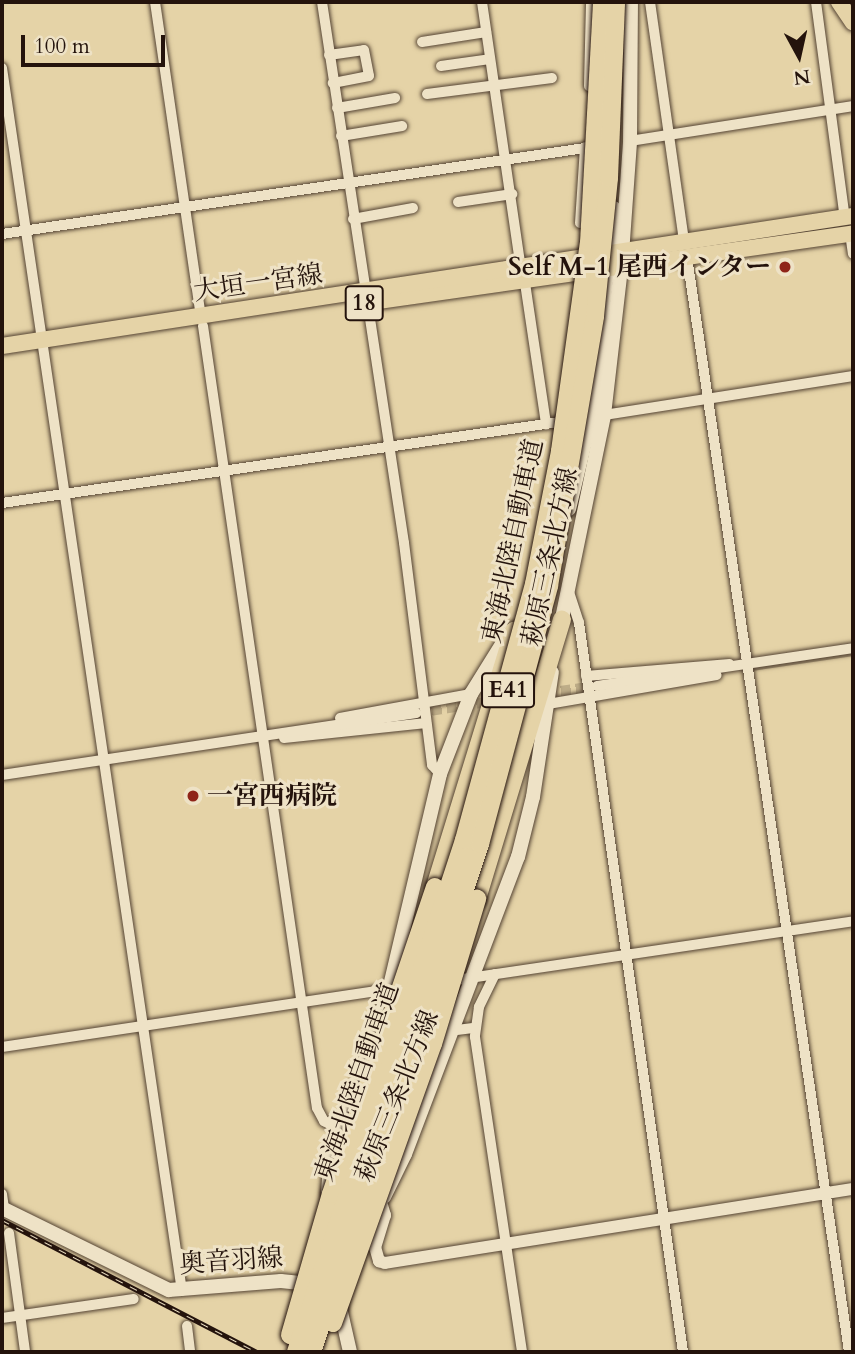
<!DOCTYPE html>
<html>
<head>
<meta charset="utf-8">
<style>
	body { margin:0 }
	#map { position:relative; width:855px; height:1354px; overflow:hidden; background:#e5d3a7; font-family:Cardo,"Noto Serif JP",serif }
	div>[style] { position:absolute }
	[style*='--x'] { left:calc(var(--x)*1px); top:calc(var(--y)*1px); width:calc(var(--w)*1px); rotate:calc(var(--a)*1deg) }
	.stream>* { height:2.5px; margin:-1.25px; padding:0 1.25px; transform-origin:1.25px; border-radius:1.25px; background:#a39272 }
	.minor-tunnel>* { height:10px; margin-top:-5px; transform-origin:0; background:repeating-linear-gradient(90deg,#bead88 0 10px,transparent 0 15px) }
	.roads { filter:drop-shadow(0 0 2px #544333) drop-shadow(0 0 2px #544333) }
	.minor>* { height:10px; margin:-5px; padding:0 5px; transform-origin:5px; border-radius:5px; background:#eee2c6 }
	.tertiary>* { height:12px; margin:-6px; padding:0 6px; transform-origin:6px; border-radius:6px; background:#eee2c6 }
	.secondary>* { height:14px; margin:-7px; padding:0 7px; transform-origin:7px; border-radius:7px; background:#eee2c6 }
	.primary>* { height:16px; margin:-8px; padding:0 8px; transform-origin:8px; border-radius:8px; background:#e5d3a7 }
	.motorway>* { height:18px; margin:-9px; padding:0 9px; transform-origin:9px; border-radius:9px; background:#e5d3a7 }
	.rail>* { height:5px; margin-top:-2.5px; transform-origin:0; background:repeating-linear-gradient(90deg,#eee2c6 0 8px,#24130c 0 16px); box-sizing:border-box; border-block:2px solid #24130c }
	.bridges { filter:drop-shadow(0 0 2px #24130c) drop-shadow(0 0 2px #24130c) }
	.motorway-bridge>* { height:18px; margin:-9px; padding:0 9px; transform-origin:9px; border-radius:9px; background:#e5d3a7 }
	.dots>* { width:19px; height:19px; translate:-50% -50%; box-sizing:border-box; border:4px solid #eee2c6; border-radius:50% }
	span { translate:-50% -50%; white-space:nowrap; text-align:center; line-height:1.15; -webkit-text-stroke:6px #eee2c6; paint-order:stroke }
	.shield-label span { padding:2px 5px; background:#eee2c6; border:2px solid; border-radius:5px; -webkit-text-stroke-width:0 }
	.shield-label { font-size:24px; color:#24130c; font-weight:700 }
	.poi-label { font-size:26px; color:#24130c; font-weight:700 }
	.right { translate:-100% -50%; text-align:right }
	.left { translate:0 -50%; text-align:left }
	.street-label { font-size:26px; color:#24130c }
	.frame { position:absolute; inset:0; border:4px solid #24130c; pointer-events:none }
	.north { position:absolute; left:764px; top:21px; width:70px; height:70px; -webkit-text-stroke:5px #eee2c6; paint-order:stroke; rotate:172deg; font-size:19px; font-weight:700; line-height:28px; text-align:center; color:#24130c }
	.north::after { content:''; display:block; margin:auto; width:24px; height:32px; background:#24130c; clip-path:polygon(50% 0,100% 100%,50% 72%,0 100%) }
	.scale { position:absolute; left:21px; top:35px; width:144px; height:32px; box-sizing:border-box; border:4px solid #24130c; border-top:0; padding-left:9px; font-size:21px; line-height:24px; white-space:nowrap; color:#24130c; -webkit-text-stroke:5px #eee2c6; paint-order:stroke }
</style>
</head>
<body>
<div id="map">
	<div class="stream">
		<div style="--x:752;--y:669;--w:102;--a:-8.4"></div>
	</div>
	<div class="minor-tunnel">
		<div style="--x:546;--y:693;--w:50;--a:-8"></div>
		<div style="--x:417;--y:713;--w:77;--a:-9"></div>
	</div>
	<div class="roads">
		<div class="minor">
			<div style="--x:155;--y:2;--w:317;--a:81.7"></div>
			<div style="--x:322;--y:2;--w:547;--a:81.38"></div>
			<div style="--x:404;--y:543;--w:224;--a:82.8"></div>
			<div style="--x:432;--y:765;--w:12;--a:48"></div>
			<div style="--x:482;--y:2;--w:269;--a:81.7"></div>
			<div style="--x:650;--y:2;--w:241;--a:81.9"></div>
			<div style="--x:816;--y:2;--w:218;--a:82.4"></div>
			<div style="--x:422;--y:42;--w:65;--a:-8.9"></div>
			<div style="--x:329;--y:55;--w:35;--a:-8"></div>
			<div style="--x:364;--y:50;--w:26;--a:79"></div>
			<div style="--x:369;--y:76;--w:37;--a:169"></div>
			<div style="--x:441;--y:66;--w:49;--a:-8.1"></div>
			<div style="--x:2;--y:68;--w:1236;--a:81.63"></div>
			<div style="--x:589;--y:86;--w:84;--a:-88.6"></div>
			<div style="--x:427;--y:94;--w:126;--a:-7.3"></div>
			<div style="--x:337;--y:108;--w:59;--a:-9.8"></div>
			<div style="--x:341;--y:136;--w:62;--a:-9.3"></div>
			<div style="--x:630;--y:141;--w:226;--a:-8.9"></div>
			<div style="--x:458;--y:202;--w:55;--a:-8.4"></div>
			<div style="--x:353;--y:219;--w:61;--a:-10.4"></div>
			<div style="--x:580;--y:223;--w:76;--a:-86.2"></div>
			<div style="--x:850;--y:233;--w:21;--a:82"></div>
			<div style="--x:2;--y:234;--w:589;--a:-8.39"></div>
			<div style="--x:687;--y:257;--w:1107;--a:81.58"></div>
			<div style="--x:525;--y:283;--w:143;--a:81.5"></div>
			<div style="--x:203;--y:326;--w:790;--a:81.71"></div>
			<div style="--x:317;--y:1108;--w:15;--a:62"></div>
			<div style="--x:324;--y:1121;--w:24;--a:28"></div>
			<div style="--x:598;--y:416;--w:258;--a:-8.9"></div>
			<div style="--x:2;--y:503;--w:570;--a:-8.27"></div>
			<div style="--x:569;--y:592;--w:33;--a:72"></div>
			<div style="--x:579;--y:623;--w:736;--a:81.88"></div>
			<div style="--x:586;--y:676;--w:144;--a:-4.8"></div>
			<div style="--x:597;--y:686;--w:259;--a:-8.4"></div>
			<div style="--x:548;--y:704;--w:171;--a:-9.7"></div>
			<div style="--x:340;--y:718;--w:133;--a:-10.4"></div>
			<div style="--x:284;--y:738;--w:143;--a:-6"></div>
			<div style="--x:2;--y:775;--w:419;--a:-8.5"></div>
			<div style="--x:495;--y:974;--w:37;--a:116"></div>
			<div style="--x:479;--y:1007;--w:30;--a:98"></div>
			<div style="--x:475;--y:1037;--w:318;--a:81.5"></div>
			<div style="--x:449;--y:981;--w:408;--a:-8.4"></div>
			<div style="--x:449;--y:1031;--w:26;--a:-7"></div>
			<div style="--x:2;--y:1047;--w:394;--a:-8.5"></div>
			<div style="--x:2;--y:1194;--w:15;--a:82"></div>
			<div style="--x:9;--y:1233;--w:120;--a:82.3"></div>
			<div style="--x:2;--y:1318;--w:133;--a:-8.2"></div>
			<div style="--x:187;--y:1326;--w:26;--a:83"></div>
		</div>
		<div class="tertiary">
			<div style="--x:381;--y:1202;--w:14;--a:73"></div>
			<div style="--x:385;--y:1215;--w:34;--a:107"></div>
			<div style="--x:375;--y:1247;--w:15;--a:74"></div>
			<div style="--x:379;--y:1261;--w:6;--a:18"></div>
			<div style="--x:385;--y:1263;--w:474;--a:-9"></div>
		</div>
		<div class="secondary">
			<div style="--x:569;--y:509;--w:95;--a:-76.6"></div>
			<div style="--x:591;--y:417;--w:210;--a:-83.7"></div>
			<div style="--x:560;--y:628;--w:217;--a:-78.3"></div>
			<div style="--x:604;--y:415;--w:148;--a:-83.4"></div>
			<div style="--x:621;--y:268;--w:127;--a:-85.9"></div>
			<div style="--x:630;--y:141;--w:139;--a:-89.6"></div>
			<div style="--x:328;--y:1193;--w:27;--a:-86"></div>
			<div style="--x:330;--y:1166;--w:186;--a:-71.5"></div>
			<div style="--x:389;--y:990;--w:222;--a:-76.7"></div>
			<div style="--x:440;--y:774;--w:86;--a:-68.8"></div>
			<div style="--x:471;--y:694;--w:74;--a:-58.2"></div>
			<div style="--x:384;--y:1197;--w:48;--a:-64"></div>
			<div style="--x:405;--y:1154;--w:318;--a:-69.2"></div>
			<div style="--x:518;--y:857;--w:62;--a:-76"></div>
			<div style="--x:533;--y:797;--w:126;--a:-81.4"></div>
			<div style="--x:2;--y:1208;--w:186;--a:26.2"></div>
			<div style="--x:169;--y:1290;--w:112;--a:-4.6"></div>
			<div style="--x:281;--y:1281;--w:31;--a:6"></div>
			<div style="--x:338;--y:1299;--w:54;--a:77.2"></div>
		</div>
		<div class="primary">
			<div style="--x:839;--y:2;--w:25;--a:56"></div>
			<div style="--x:364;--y:303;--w:494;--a:-8.1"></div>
			<div style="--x:2;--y:346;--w:861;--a:-8.69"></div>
		</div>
		<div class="motorway">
			<div style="--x:435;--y:887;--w:268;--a:-72.9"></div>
			<div style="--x:477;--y:899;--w:292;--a:-73.1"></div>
		</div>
	</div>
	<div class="rail">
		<div style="--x:2;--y:1220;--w:287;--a:27.4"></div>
	</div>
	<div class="bridges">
		<div class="motorway-bridge">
			<div style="--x:333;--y:1323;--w:296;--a:-70.3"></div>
			<div style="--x:433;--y:1044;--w:152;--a:-73.1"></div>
			<div style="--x:290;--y:1335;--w:147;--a:-73.8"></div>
			<div style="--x:331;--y:1194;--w:324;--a:-71.3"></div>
			<div style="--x:296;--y:1352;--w:539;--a:-71.83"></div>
			<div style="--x:464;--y:840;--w:265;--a:-74.7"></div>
			<div style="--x:534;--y:584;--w:136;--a:-78.9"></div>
			<div style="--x:560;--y:451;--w:210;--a:-82.1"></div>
			<div style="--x:589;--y:243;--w:241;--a:-86.9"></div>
			<div style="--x:312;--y:1352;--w:535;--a:-71.7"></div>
			<div style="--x:480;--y:844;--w:267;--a:-75"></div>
			<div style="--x:549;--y:586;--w:274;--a:-80.3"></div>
			<div style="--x:595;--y:316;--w:139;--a:-84.2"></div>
			<div style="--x:609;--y:178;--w:176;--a:-87.7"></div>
		</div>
	</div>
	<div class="dots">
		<div style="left:785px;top:267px;background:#8f2418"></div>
		<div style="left:193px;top:796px;background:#8f2418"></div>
	</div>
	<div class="shield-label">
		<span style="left:364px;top:303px">18</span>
		<span style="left:508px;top:690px">E41</span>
	</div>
	<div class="poi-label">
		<span class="right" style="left:771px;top:267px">Self M-1 尾西インター</span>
		<span class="left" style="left:207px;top:796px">一宮西病院</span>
	</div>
	<div class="street-label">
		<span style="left:258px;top:283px;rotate:-8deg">大垣一宮線</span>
		<span style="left:513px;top:541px;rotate:-78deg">東海北陸自動車道</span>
		<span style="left:550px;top:557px;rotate:-78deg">萩原三条北方線</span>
		<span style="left:357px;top:1082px;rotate:-71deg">東海北陸自動車道</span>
		<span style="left:397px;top:1096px;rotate:-68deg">萩原三条北方線</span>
		<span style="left:231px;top:1261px;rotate:-4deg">奥音羽線</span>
	</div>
	<div class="frame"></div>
	<div class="north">N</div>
	<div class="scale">100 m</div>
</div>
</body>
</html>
